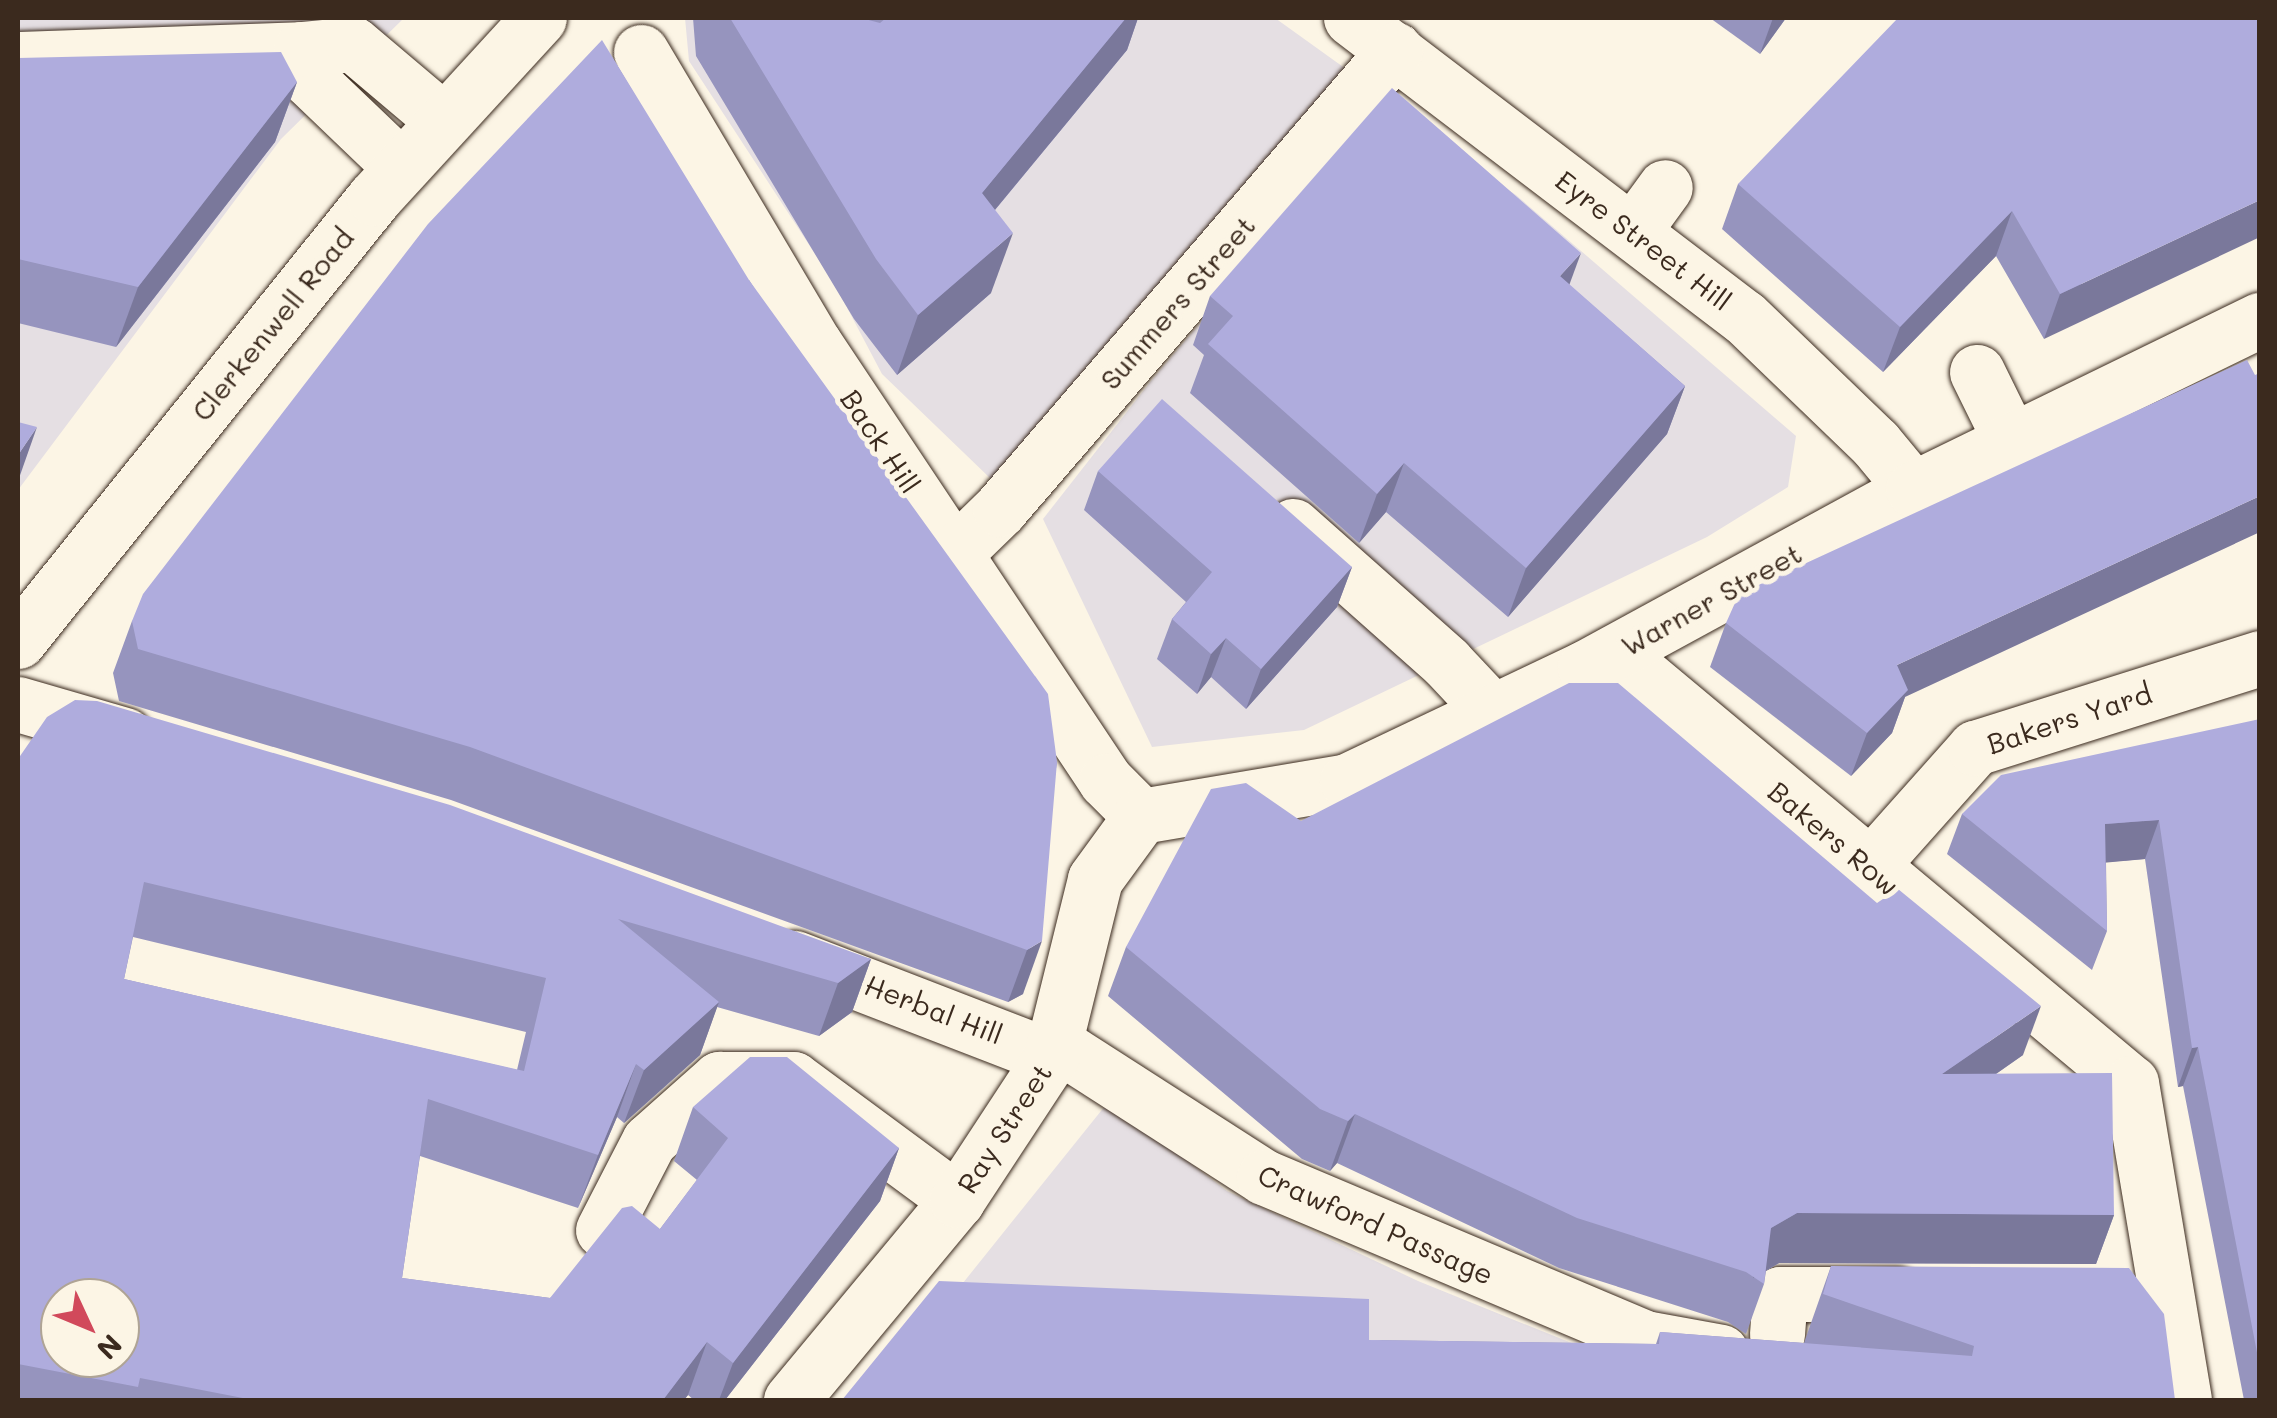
<!DOCTYPE html>
<html>
<head>
<meta charset="utf-8">
<style>
	body { margin:0 }
	#map { position:relative; width:2277px; height:1418px; overflow:hidden; background:#fcf5e5; font-family:Mali,sans-serif }
	div>[style] { position:absolute }
	[style*='--x'] { left:calc(var(--x)*1px); top:calc(var(--y)*1px); width:calc(var(--w)*1px); rotate:calc(var(--a)*1deg) }
	.built>* { inset:0; background:#e5dfe3 }
	.roads { filter:drop-shadow(0 0 2px #3b2a1e) drop-shadow(0 0 2px #3b2a1e) }
	.minor>* { height:55px; margin:-27.5px; padding:0 27.5px; transform-origin:27.5px; border-radius:27.5px; background:#fcf5e5 }
	.major>* { height:55px; margin:-27.5px; padding:0 27.5px; transform-origin:27.5px; border-radius:27.5px; background:#fcf5e5 }
	.wall>* { inset:0; background:#9694be }
	.shaded-wall>* { inset:0; background:#7a789b }
	.building>* { inset:0; background:#afacdd }
	span { translate:-50% -50%; white-space:nowrap; text-align:center; line-height:1.15; -webkit-text-stroke:10px #fcf5e5; paint-order:stroke }
	.street-label { font-size:28px; color:#3b2a1e }
	.frame { position:absolute; inset:0; border:20px solid #3b2a1e; pointer-events:none }
	.north { position:absolute; left:40px; top:1278px; width:100px; height:100px; box-sizing:border-box; background:#fcf5e5; border:2px solid #afa495; border-radius:50%; rotate:134deg; font-size:28px; font-weight:700; line-height:40px; text-align:center; color:#3b2a1e }
	.north::after { content:''; display:block; margin:auto; width:35px; height:45px; background:#d1495b; clip-path:polygon(50% 0,100% 100%,50% 72%,0 100%) }
</style>
</head>
<body>
<div id="map">
	<div class="built">
		<div style="clip-path:polygon(18px 18px,404px 18px,281px 139px,18px 490px)"></div>
		<div style="clip-path:polygon(685px 18px,1275px 18px,1353px 74px,991px 479px,882px 374px,834px 283px,689px 61px)"></div>
		<div style="clip-path:polygon(1384px 106px,1516px 195px,1796px 436px,1788px 487px,1707px 537px,1304px 730px,1152px 747px,1043px 519px,1151px 381px)"></div>
		<div style="clip-path:polygon(1109px 1101px,1227px 1191px,1418px 1281px,1616px 1361px,869px 1400px)"></div>
	</div>
	<div class="roads">
		<div class="minor">
			<div style="--x:1351;--y:18;--w:494;--a:37.3"></div>
			<div style="--x:1744;--y:317;--w:182;--a:43.9"></div>
			<div style="--x:1875;--y:443;--w:60;--a:50.4"></div>
			<div style="--x:641;--y:52;--w:339;--a:59.3"></div>
			<div style="--x:814;--y:343;--w:526;--a:56.31"></div>
			<div style="--x:1106;--y:781;--w:49;--a:45"></div>
			<div style="--x:1633;--y:231;--w:54;--a:-54"></div>
			<div style="--x:1977;--y:372;--w:75;--a:63.8"></div>
			<div style="--x:1293;--y:526;--w:205;--a:41.6"></div>
			<div style="--x:1446;--y:662;--w:67;--a:46.8"></div>
			<div style="--x:956;--y:552;--w:62;--a:-44.3"></div>
			<div style="--x:1000;--y:509;--w:606;--a:-49.29"></div>
			<div style="--x:1615;--y:652;--w:672;--a:39.87"></div>
			<div style="--x:2131;--y:1083;--w:321;--a:80.5"></div>
			<div style="--x:18;--y:704;--w:111;--a:16.2"></div>
			<div style="--x:1141;--y:816;--w:209;--a:-9.6"></div>
			<div style="--x:1347;--y:781;--w:263;--a:-25.4"></div>
			<div style="--x:1585;--y:668;--w:374;--a:-28.6"></div>
			<div style="--x:1913;--y:489;--w:386;--a:-26"></div>
			<div style="--x:1868;--y:868;--w:161;--a:-48.3"></div>
			<div style="--x:1975;--y:748;--w:299;--a:-17.5"></div>
			<div style="--x:795;--y:958;--w:274;--a:21.1"></div>
			<div style="--x:1055;--y:1043;--w:248;--a:32.7"></div>
			<div style="--x:1264;--y:1177;--w:414;--a:22.9"></div>
			<div style="--x:1645;--y:1338;--w:77;--a:10.4"></div>
			<div style="--x:603;--y:1230;--w:100;--a:-62.7"></div>
			<div style="--x:649;--y:1141;--w:94;--a:-41.5"></div>
			<div style="--x:719;--y:1079;--w:74;--a:0"></div>
			<div style="--x:793;--y:1079;--w:204;--a:36.4"></div>
			<div style="--x:1777;--y:1334;--w:40;--a:-85.7"></div>
			<div style="--x:1780;--y:1294;--w:117;--a:0"></div>
			<div style="--x:791;--y:1400;--w:260;--a:-50.3"></div>
			<div style="--x:957;--y:1200;--w:171;--a:-56.7"></div>
			<div style="--x:1051;--y:1057;--w:183;--a:-76.1"></div>
			<div style="--x:1095;--y:879;--w:78;--a:-53.9"></div>
		</div>
		<div class="major">
			<div style="--x:18;--y:59;--w:283;--a:-2"></div>
			<div style="--x:401;--y:167;--w:126;--a:-136.3"></div>
			<div style="--x:310;--y:80;--w:32;--a:-106"></div>
			<div style="--x:301;--y:49;--w:52;--a:-5.5"></div>
			<div style="--x:353;--y:44;--w:118;--a:40.2"></div>
			<div style="--x:18;--y:641;--w:568;--a:-51.21"></div>
			<div style="--x:374;--y:198;--w:244;--a:-47.5"></div>
		</div>
	</div>
	<div class="wall">
		<div style="clip-path:polygon(693px 18px,1138px 18px,1127px 50px,995px 210px,991px 293px,897px 375px,854px 319px,696px 56px)"></div>
		<div style="clip-path:polygon(1710px 18px,1786px 18px,1760px 54px)"></div>
		<div style="clip-path:polygon(2260px 18px,2044px 339px,1996px 256px,1883px 372px,1722px 229px,1738px 184px)"></div>
		<div style="clip-path:polygon(18px 58px,297px 82px,275px 142px,116px 347px,18px 323px)"></div>
		<div style="clip-path:polygon(749px 280px,1057px 762px,1023px 994px,1008px 1002px,451px 800px,119px 701px,113px 673px,132px 621px)"></div>
		<div style="clip-path:polygon(1569px 285px,1685px 386px,1667px 434px,1508px 617px,1386px 512px,1359px 543px,1190px 393px,1204px 355px,1193px 345px,1210px 296px)"></div>
		<div style="clip-path:polygon(1098px 471px,1352px 567px,1337px 607px,1246px 709px,1211px 677px,1197px 694px,1157px 659px,1172px 619px,1186px 602px,1084px 510px)"></div>
		<div style="clip-path:polygon(1726px 623px,1905px 697px,1892px 733px,1851px 776px,1710px 667px)"></div>
		<div style="clip-path:polygon(2260px 719px,2260px 1400px,2244px 1400px,2183px 1086px,2178px 1087px,2145px 859px,2106px 862px,2107px 931px,2092px 970px,1947px 854px,1962px 814px)"></div>
		<div style="clip-path:polygon(evenodd,18px 759px,871px 959px,852px 1012px,819px 1036px,717px 1007px,700px 1055px,624px 1123px,617px 1117px,578px 1208px,420px 1156px,402px 1278px,550px 1298px,660px 1229px,697px 1180px,674px 1161px,693px 1107px,899px 1148px,880px 1201px,725px 1400px,694px 1400px,688px 1395px,684px 1400px,18px 1400px,18px 759px,133px 937px,526px 1032px,517px 1070px,124px 979px,133px 937px)"></div>
		<div style="clip-path:polygon(1301px 821px,2023px 1055px,1996px 1074px,2114px 1215px,2096px 1264px,1779px 1263px,1766px 1271px,1764px 1284px,1746px 1334px,1728px 1322px,1559px 1268px,1337px 1163px,1330px 1171px,1302px 1159px,1108px 996px,1126px 947px)"></div>
		<div style="clip-path:polygon(1831px 1266px,2175px 1400px,1369px 1340px,1656px 1344px,1660px 1332px,1804px 1343px)"></div>
	</div>
	<div class="shaded-wall">
		<div style="clip-path:polygon(1126px 18px,1138px 18px,1127px 50px,960px 252px,982px 193px)"></div>
		<div style="clip-path:polygon(1773px 18px,1786px 18px,1760px 54px)"></div>
		<div style="clip-path:polygon(297px 82px,275px 142px,116px 347px,138px 287px)"></div>
		<div style="clip-path:polygon(2260px 200px,2260px 237px,2044px 339px,2060px 294px)"></div>
		<div style="clip-path:polygon(2012px 211px,1996px 256px,1883px 372px,1900px 327px)"></div>
		<div style="clip-path:polygon(1013px 233px,991px 293px,897px 375px,918px 315px)"></div>
		<div style="clip-path:polygon(1581px 253px,1563px 302px,1560px 276px)"></div>
		<div style="clip-path:polygon(1685px 386px,1667px 434px,1508px 617px,1526px 568px)"></div>
		<div style="clip-path:polygon(37px 427px,18px 481px,18px 455px)"></div>
		<div style="clip-path:polygon(1404px 463px,1386px 512px,1359px 543px,1377px 494px)"></div>
		<div style="clip-path:polygon(2260px 496px,2260px 532px,1905px 697px,1892px 733px,1851px 776px,1867px 733px,1897px 665px)"></div>
		<div style="clip-path:polygon(1352px 567px,1337px 607px,1246px 709px,1261px 669px)"></div>
		<div style="clip-path:polygon(1226px 638px,1211px 677px,1197px 694px,1211px 654px)"></div>
		<div style="clip-path:polygon(2159px 820px,2145px 859px,2091px 864px,2105px 824px)"></div>
		<div style="clip-path:polygon(1042px 941px,1023px 994px,1008px 1002px,1027px 950px)"></div>
		<div style="clip-path:polygon(871px 959px,852px 1012px,819px 1036px,838px 983px)"></div>
		<div style="clip-path:polygon(719px 1002px,700px 1055px,624px 1123px,644px 1070px)"></div>
		<div style="clip-path:polygon(2041px 1006px,2023px 1055px,1924px 1124px,1942px 1074px)"></div>
		<div style="clip-path:polygon(2198px 1047px,2183px 1086px,2178px 1087px,2192px 1048px)"></div>
		<div style="clip-path:polygon(636px 1064px,617px 1117px,578px 1208px,598px 1155px)"></div>
		<div style="clip-path:polygon(1355px 1114px,1337px 1163px,1330px 1171px,1348px 1121px)"></div>
		<div style="clip-path:polygon(899px 1148px,880px 1201px,725px 1400px,719px 1400px,733px 1363px)"></div>
		<div style="clip-path:polygon(1797px 1213px,2114px 1215px,2096px 1264px,1779px 1263px,1753px 1278px,1771px 1228px)"></div>
		<div style="clip-path:polygon(707px 1342px,688px 1395px,684px 1400px,663px 1400px)"></div>
	</div>
	<div class="building">
		<div style="clip-path:polygon(730px 18px,861px 18px,880px 23px,886px 18px,1126px 18px,982px 193px,1013px 233px,918px 315px,876px 259px)"></div>
		<div style="clip-path:polygon(1898px 18px,2260px 18px,2260px 200px,2060px 294px,2012px 211px,1900px 327px,1738px 184px)"></div>
		<div style="clip-path:polygon(602px 40px,749px 280px,1048px 694px,1057px 762px,1042px 941px,1027px 950px,470px 747px,138px 649px,132px 621px,143px 594px,428px 224px)"></div>
		<div style="clip-path:polygon(281px 52px,297px 82px,138px 287px,18px 259px,18px 58px)"></div>
		<div style="clip-path:polygon(1392px 88px,1581px 253px,1560px 276px,1685px 386px,1526px 568px,1404px 463px,1377px 494px,1208px 344px,1233px 316px,1210px 296px)"></div>
		<div style="clip-path:polygon(2247px 360px,2255px 375px,2260px 373px,2260px 496px,1897px 665px,1908px 690px,1867px 733px,1726px 623px,1739px 594px)"></div>
		<div style="clip-path:polygon(1162px 399px,1352px 567px,1261px 669px,1226px 638px,1211px 654px,1172px 619px,1212px 572px,1098px 471px)"></div>
		<div style="clip-path:polygon(18px 422px,37px 427px,18px 455px)"></div>
		<div style="clip-path:polygon(1569px 683px,1618px 683px,1877px 903px,1898px 889px,2041px 1006px,1942px 1074px,2112px 1073px,2114px 1215px,1797px 1213px,1771px 1228px,1764px 1284px,1746px 1272px,1577px 1218px,1355px 1114px,1348px 1121px,1320px 1109px,1126px 947px,1211px 789px,1246px 783px,1301px 821px)"></div>
		<div style="clip-path:polygon(evenodd,75px 700px,97px 701px,450px 805px,871px 959px,838px 983px,618px 919px,719px 1002px,644px 1070px,636px 1064px,598px 1155px,428px 1099px,402px 1278px,550px 1298px,622px 1208px,632px 1206px,660px 1229px,728px 1138px,693px 1107px,750px 1057px,787px 1057px,899px 1148px,733px 1363px,707px 1342px,663px 1400px,253px 1400px,140px 1378px,138px 1387px,18px 1364px,18px 759px,47px 717px,75px 700px,144px 882px,546px 978px,524px 1071px,124px 979px,144px 882px,75px 700px,60px 1298px,120px 1298px,120px 1358px,60px 1358px,60px 1298px)"></div>
		<div style="clip-path:polygon(2260px 719px,2260px 1368px,2198px 1047px,2192px 1048px,2159px 820px,2105px 824px,2107px 931px,1962px 814px,2001px 775px)"></div>
		<div style="clip-path:polygon(1831px 1266px,2129px 1268px,2164px 1314px,2175px 1400px,842px 1400px,939px 1281px,1369px 1299px,1369px 1340px,1659px 1344px,1660px 1332px,1972px 1356px,1974px 1346px,1823px 1294px)"></div>
	</div>
	<div class="street-label">
		<span style="left:1644px;top:240px;rotate:37deg">Eyre Street Hill</span>
		<span style="left:1177px;top:302px;rotate:-49deg">Summers Street</span>
		<span style="left:272px;top:324px;rotate:-51deg">Clerkenwell Road</span>
		<span style="left:881px;top:441px;rotate:56deg">Back Hill</span>
		<span style="left:1711px;top:599px;rotate:-29deg">Warner Street</span>
		<span style="left:2069px;top:718px;rotate:-18deg">Bakers Yard</span>
		<span style="left:1834px;top:838px;rotate:40deg">Bakers Row</span>
		<span style="left:934px;top:1009px;rotate:21deg">Herbal Hill</span>
		<span style="left:1004px;top:1128px;rotate:-57deg">Ray Street</span>
		<span style="left:1376px;top:1224px;rotate:24deg">Crawford Passage</span>
	</div>
	<div class="frame"></div>
	<div class="north">N</div>
</div>
</body>
</html>
